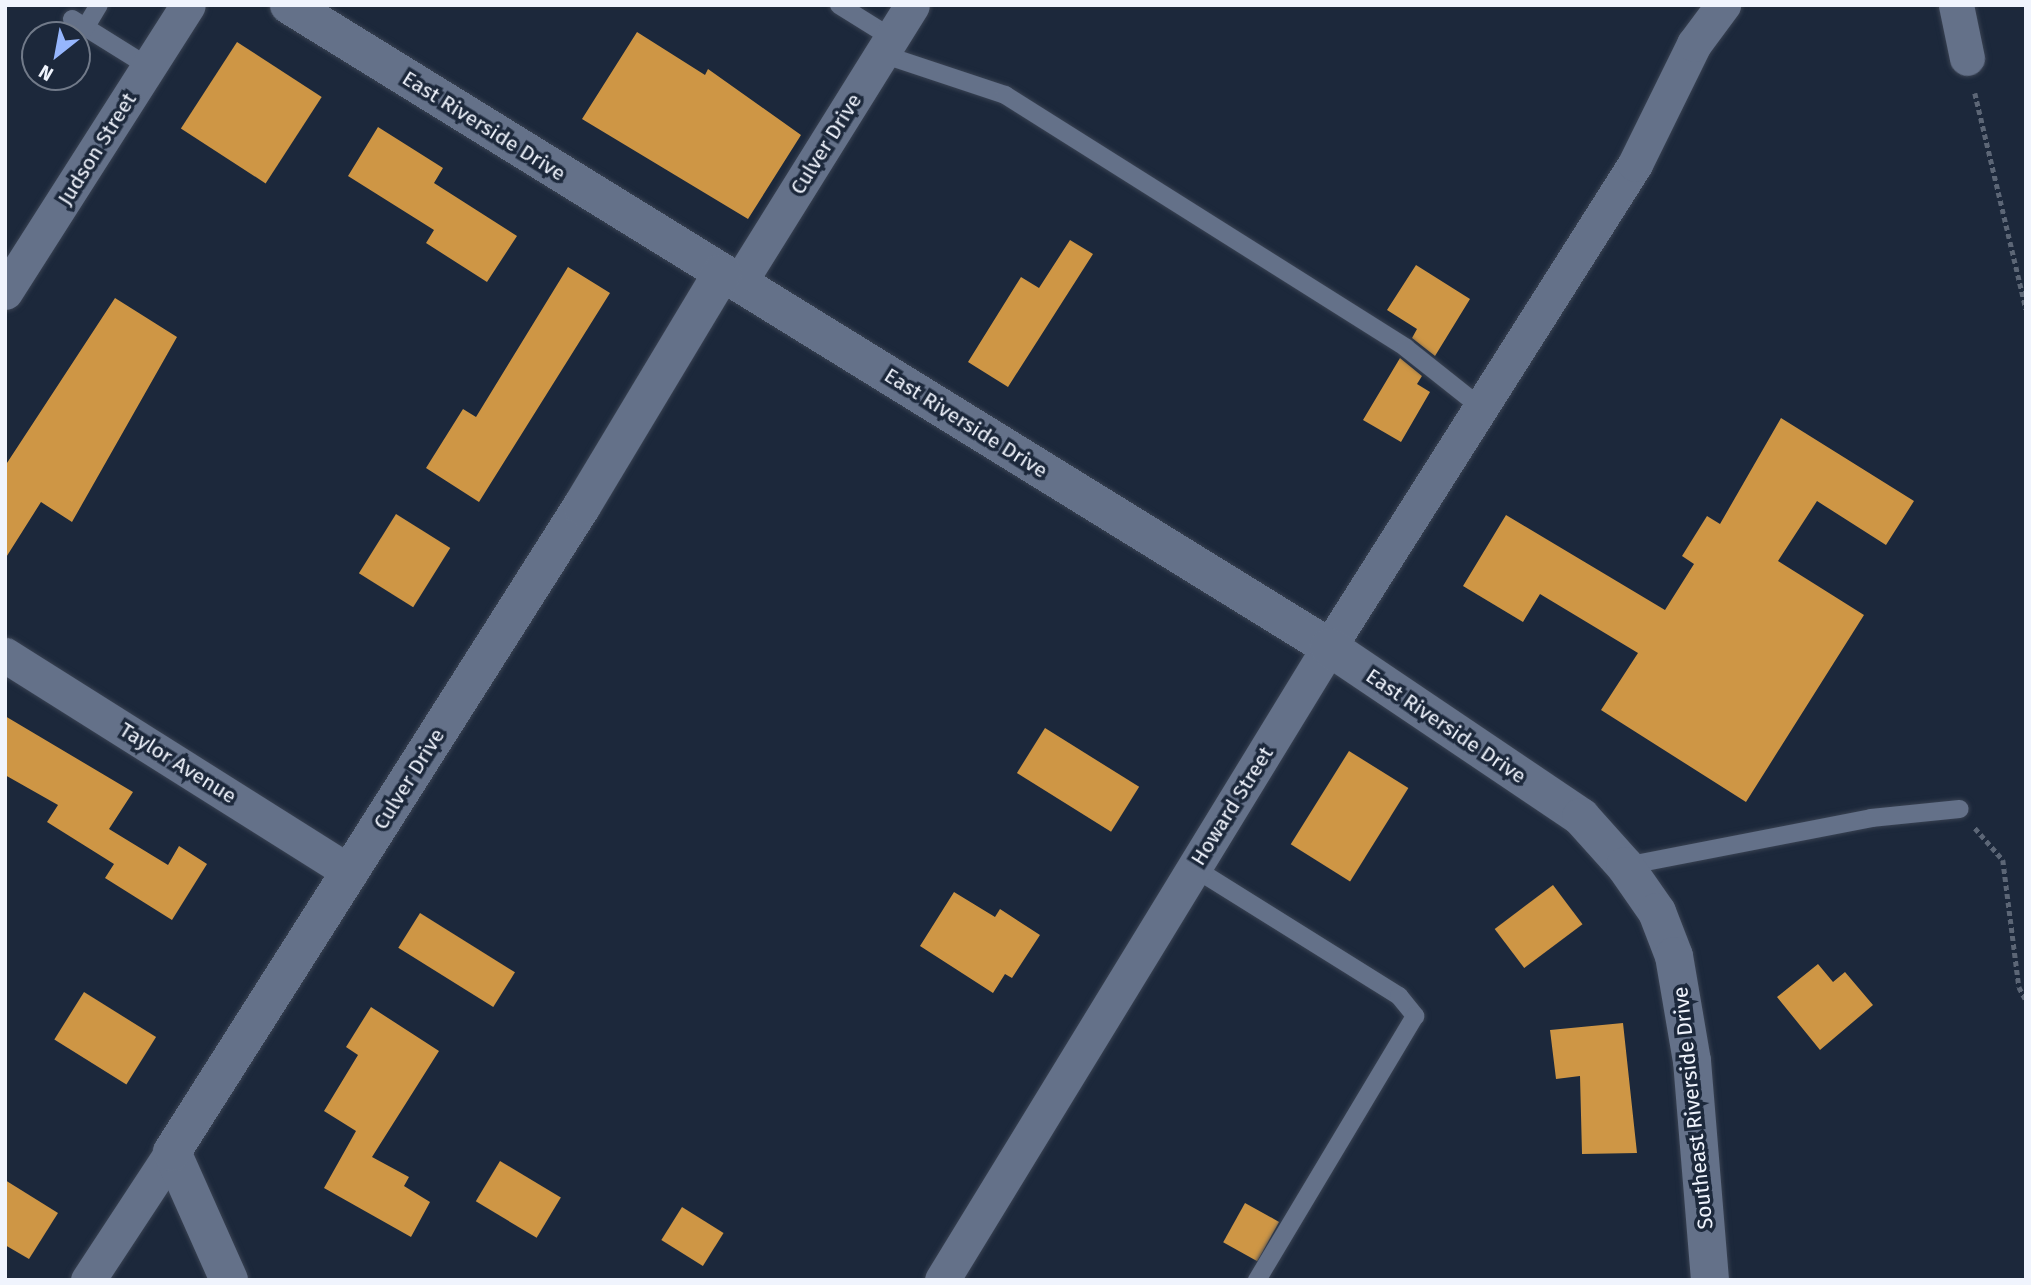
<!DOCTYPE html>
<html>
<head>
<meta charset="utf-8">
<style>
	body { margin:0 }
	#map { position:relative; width:2031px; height:1285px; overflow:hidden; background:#1c283b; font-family:"Fira Sans",sans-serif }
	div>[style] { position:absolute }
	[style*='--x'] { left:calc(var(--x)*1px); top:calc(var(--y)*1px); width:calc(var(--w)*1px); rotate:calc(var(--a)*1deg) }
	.building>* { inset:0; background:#ce9645; transform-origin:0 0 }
	.path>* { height:4.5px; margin-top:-2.25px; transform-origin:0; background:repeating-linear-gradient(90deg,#5c6676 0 5px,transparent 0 8.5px) }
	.roads { filter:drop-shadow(0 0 2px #394252) drop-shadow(0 0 2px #394252) }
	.lane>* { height:18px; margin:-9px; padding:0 9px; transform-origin:9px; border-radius:9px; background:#647189 }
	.street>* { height:35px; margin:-17.5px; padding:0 17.5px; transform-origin:17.5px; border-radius:17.5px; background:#647189 }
	.secondary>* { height:38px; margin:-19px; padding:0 19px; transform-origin:19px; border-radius:19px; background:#647189 }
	span { translate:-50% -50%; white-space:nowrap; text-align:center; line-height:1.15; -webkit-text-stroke:7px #1c283b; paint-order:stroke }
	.street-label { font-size:21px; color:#f0f4fd }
	.frame { position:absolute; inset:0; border:7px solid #f0f4fd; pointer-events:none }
	.north { position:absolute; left:21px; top:21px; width:70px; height:70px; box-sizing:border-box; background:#1c283b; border:2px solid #717a89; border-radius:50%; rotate:211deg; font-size:19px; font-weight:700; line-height:28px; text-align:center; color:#f0f4fd }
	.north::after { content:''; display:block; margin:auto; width:24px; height:32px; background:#96b6fd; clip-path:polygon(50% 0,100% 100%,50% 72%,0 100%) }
</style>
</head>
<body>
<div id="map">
	<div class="building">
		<div style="clip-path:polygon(637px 32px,705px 75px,708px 69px,801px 135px,748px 219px,582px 119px)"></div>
		<div style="left:237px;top:42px;width:101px;height:103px;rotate:33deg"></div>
		<div style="clip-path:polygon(378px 127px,443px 168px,434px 183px,517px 236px,487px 282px,426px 243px,434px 230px,348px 176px)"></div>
		<div style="clip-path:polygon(1070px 240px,1093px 254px,1008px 387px,968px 362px,1021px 277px,1039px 288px)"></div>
		<div style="clip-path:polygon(1416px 265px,1470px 299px,1435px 356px,1412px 338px,1417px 329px,1387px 310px)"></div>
		<div style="clip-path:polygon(568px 267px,610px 293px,479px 502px,426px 468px,463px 409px,476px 417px)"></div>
		<div style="clip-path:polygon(115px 298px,177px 337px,72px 522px,41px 502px,5px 559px,5px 466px)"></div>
		<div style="clip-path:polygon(1400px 358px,1422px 376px,1417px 384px,1430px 392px,1401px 442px,1363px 420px)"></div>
		<div style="clip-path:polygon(1781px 418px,1914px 501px,1886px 545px,1817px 501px,1778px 561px,1864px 615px,1746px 802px,1601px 710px,1638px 653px,1540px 594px,1523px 622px,1463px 586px,1506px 515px,1665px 610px,1694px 564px,1682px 556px,1707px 516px,1720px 524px)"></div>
		<div style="left:396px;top:514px;width:64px;height:70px;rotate:32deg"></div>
		<div style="clip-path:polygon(5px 716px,133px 792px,109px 829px,168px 865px,179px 846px,207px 864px,172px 920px,105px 878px,114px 864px,47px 822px,58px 805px,5px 775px)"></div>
		<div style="left:1045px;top:728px;width:111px;height:53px;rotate:32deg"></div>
		<div style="left:1349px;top:751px;width:70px;height:110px;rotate:32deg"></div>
		<div style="left:1553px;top:885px;width:49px;height:73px;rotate:53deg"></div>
		<div style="clip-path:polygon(954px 892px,995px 917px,1000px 909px,1040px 935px,1012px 978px,1005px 974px,993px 993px,920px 946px)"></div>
		<div style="left:420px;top:913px;width:112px;height:41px;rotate:32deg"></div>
		<div style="clip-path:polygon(1818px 964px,1833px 982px,1845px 972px,1873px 1005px,1820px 1050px,1777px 997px)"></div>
		<div style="left:84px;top:992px;width:85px;height:56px;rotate:32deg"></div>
		<div style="clip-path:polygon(371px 1007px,439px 1051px,372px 1157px,409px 1177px,404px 1186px,430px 1202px,411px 1237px,324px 1188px,356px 1131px,324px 1111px,358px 1055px,346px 1047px)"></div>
		<div style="clip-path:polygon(1623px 1023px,1637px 1153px,1582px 1154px,1580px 1076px,1556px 1079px,1550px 1030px)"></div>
		<div style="left:500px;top:1161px;width:71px;height:47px;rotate:31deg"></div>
		<div style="clip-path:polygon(5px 1180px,58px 1213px,29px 1259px,5px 1245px)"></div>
		<div style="left:1245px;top:1203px;width:39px;height:45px;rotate:29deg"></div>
		<div style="left:682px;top:1207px;width:49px;height:39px;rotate:32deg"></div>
	</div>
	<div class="path">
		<div style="--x:1975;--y:93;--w:222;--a:76.7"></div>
		<div style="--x:1975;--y:828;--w:43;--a:48.8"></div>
		<div style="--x:2003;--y:860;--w:128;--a:82.8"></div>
		<div style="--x:2019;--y:987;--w:15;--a:62"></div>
	</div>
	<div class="roads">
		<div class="lane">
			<div style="--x:839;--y:5;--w:62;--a:31.9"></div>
			<div style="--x:72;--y:19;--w:91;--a:31.9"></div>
			<div style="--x:85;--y:28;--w:27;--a:-59"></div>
			<div style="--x:882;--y:54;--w:130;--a:18.4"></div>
			<div style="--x:1005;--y:95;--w:474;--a:32.2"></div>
			<div style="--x:1406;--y:348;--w:98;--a:38.4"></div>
			<div style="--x:1625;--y:866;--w:251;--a:-11"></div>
			<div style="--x:1871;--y:818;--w:89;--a:-5.8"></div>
			<div style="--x:1194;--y:868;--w:242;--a:32"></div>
			<div style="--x:1399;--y:996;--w:26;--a:51"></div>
			<div style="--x:1415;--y:1016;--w:308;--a:120.9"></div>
		</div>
		<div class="street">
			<div style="--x:1956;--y:5;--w:54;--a:78.3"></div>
			<div style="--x:739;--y:283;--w:327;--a:-58.1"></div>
			<div style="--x:5;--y:292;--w:340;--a:-57.5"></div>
			<div style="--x:5;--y:655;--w:408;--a:32.2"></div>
			<div style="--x:88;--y:1280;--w:153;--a:-56.7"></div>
			<div style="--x:942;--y:1280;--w:742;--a:-58.56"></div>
			<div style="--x:1329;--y:647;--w:572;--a:-57.64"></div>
			<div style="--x:1635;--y:164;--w:134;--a:-63.8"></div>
			<div style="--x:1694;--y:44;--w:49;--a:-53.4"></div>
		</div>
		<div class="secondary">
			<div style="--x:289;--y:5;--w:1222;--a:31.69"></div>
			<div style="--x:1329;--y:647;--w:304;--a:34"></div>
			<div style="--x:1581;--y:817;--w:66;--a:48.1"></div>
			<div style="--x:1625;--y:866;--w:56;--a:55.2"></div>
			<div style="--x:1657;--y:912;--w:47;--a:68.9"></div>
			<div style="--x:1674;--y:956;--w:107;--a:80.3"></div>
			<div style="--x:1692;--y:1061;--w:220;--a:85.3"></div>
			<div style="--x:229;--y:1280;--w:140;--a:-114"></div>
			<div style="--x:172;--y:1152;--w:765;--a:-57.6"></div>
			<div style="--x:582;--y:506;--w:272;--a:-59"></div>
		</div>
	</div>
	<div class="street-label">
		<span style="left:484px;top:126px;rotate:32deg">East Riverside Drive</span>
		<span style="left:826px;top:144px;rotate:-58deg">Culver Drive</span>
		<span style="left:97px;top:149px;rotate:-58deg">Judson Street</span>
		<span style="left:966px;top:423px;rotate:32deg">East Riverside Drive</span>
		<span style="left:1446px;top:726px;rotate:34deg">East Riverside Drive</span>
		<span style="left:178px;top:763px;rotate:32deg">Taylor Avenue</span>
		<span style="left:409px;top:779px;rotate:-58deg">Culver Drive</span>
		<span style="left:1232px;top:806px;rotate:-58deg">Howard Street</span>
		<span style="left:1693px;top:1108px;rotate:-96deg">Southeast Riverside Drive</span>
	</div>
	<div class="frame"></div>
	<div class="north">N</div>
</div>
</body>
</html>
